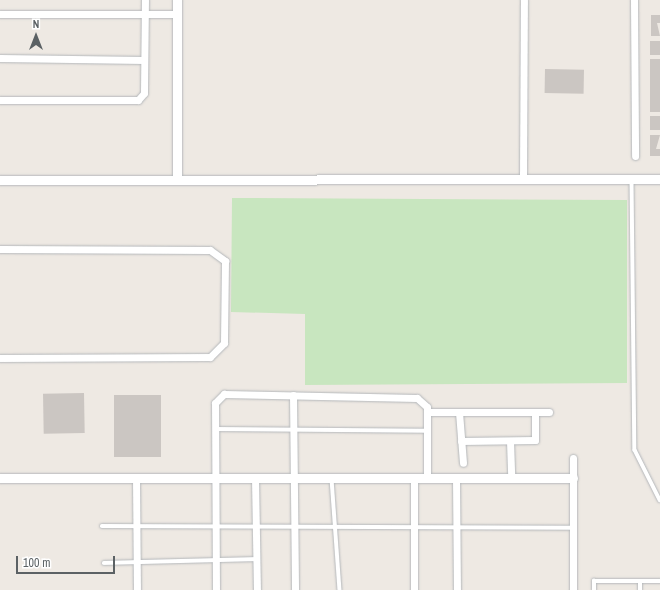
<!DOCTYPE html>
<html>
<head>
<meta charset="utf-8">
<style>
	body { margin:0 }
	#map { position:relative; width:660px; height:590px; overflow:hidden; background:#eee9e3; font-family:"Archivo Narrow",sans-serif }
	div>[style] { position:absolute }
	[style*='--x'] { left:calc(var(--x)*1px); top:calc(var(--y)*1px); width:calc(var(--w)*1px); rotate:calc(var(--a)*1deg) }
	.green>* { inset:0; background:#c8e6bf }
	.building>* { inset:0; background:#cbc6c2; transform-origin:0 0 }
	.roads { filter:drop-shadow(0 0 1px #b4b7ba) drop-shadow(0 0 1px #b4b7ba) }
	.service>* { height:3.5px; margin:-1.75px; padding:0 1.75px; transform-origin:1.75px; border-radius:1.75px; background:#fff }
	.minor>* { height:7px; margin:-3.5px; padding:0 3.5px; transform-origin:3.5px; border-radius:3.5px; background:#fff }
	.tertiary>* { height:9px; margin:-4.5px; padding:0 4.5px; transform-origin:4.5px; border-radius:4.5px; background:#fff }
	span { translate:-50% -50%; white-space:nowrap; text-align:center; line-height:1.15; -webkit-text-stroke:3px #fff; paint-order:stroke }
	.north { position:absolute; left:16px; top:16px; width:40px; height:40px; -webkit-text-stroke:3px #fff; paint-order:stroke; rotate:0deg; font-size:11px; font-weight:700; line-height:16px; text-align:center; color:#5b6164 }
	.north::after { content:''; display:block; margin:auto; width:14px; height:18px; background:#5b6164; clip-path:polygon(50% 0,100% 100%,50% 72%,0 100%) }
	.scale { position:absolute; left:16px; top:556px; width:99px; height:18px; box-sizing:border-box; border:2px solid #5b6164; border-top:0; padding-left:5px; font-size:12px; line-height:14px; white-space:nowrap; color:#5b6164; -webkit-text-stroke:3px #fff; paint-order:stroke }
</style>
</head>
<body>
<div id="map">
	<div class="green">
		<div style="clip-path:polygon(232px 198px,627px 200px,627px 383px,305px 385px,305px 314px,231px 312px)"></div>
	</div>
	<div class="building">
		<div style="clip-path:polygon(651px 15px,660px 15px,660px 23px,657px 23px,660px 36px,651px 36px)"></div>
		<div style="left:650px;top:41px;width:10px;height:14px"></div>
		<div style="left:650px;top:59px;width:10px;height:53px"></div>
		<div style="left:545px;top:69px;width:39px;height:24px;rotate:1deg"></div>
		<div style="left:650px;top:116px;width:10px;height:14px"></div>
		<div style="clip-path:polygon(650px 135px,660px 135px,656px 149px,660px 149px,660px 156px,650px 156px)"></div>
		<div style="left:84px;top:393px;width:40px;height:41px;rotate:89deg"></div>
		<div style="left:114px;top:395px;width:47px;height:62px"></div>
	</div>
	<div class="roads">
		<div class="service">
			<div style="--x:632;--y:180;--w:270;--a:89.4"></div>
			<div style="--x:635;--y:450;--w:56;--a:63.4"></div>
			<div style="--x:215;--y:429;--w:212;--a:0.5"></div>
			<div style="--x:332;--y:479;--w:111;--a:85.9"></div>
			<div style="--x:102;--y:526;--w:471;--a:0.2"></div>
			<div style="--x:104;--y:563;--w:153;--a:-1.5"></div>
			<div style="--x:594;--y:590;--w:9;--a:-90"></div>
			<div style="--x:594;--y:581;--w:66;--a:0"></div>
			<div style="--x:640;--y:590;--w:8;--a:-90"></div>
		</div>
		<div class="minor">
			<div style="--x:634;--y:0;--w:156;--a:89.6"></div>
			<div style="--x:0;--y:14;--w:177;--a:0"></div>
			<div style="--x:0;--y:58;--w:144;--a:0.8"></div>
			<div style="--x:0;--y:100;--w:138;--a:0"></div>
			<div style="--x:138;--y:100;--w:9;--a:-49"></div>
			<div style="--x:144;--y:93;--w:93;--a:-89.4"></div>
			<div style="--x:523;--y:179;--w:179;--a:-89.7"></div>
			<div style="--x:0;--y:249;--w:210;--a:0.3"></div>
			<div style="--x:210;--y:250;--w:19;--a:36"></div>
			<div style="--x:225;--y:261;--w:82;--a:90.7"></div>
			<div style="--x:224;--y:343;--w:20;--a:135"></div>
			<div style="--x:210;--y:357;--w:210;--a:179.7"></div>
			<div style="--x:293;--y:395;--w:195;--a:89.4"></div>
			<div style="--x:427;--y:412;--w:122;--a:0"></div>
			<div style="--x:459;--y:412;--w:51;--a:85.5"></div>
			<div style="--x:461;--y:441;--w:74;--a:-0.8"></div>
			<div style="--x:535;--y:440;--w:28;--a:-90"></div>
			<div style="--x:510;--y:441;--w:37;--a:88"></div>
			<div style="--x:573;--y:458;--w:132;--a:90"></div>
			<div style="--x:136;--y:478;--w:112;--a:89.5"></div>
			<div style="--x:255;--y:478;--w:112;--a:89"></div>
			<div style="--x:414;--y:478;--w:112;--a:90"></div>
			<div style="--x:456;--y:478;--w:112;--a:89.5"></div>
			<div style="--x:216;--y:590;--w:187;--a:-90.3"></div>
			<div style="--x:215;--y:403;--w:13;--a:-45"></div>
			<div style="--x:224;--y:394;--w:193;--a:1.2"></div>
			<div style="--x:417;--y:398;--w:13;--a:42"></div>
			<div style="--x:427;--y:407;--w:71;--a:90"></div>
		</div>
		<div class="tertiary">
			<div style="--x:177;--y:0;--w:179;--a:90"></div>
			<div style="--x:0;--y:180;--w:660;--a:-0.09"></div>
			<div style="--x:0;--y:478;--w:573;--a:0"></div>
		</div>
	</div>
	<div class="north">N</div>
	<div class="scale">100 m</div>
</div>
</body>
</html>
